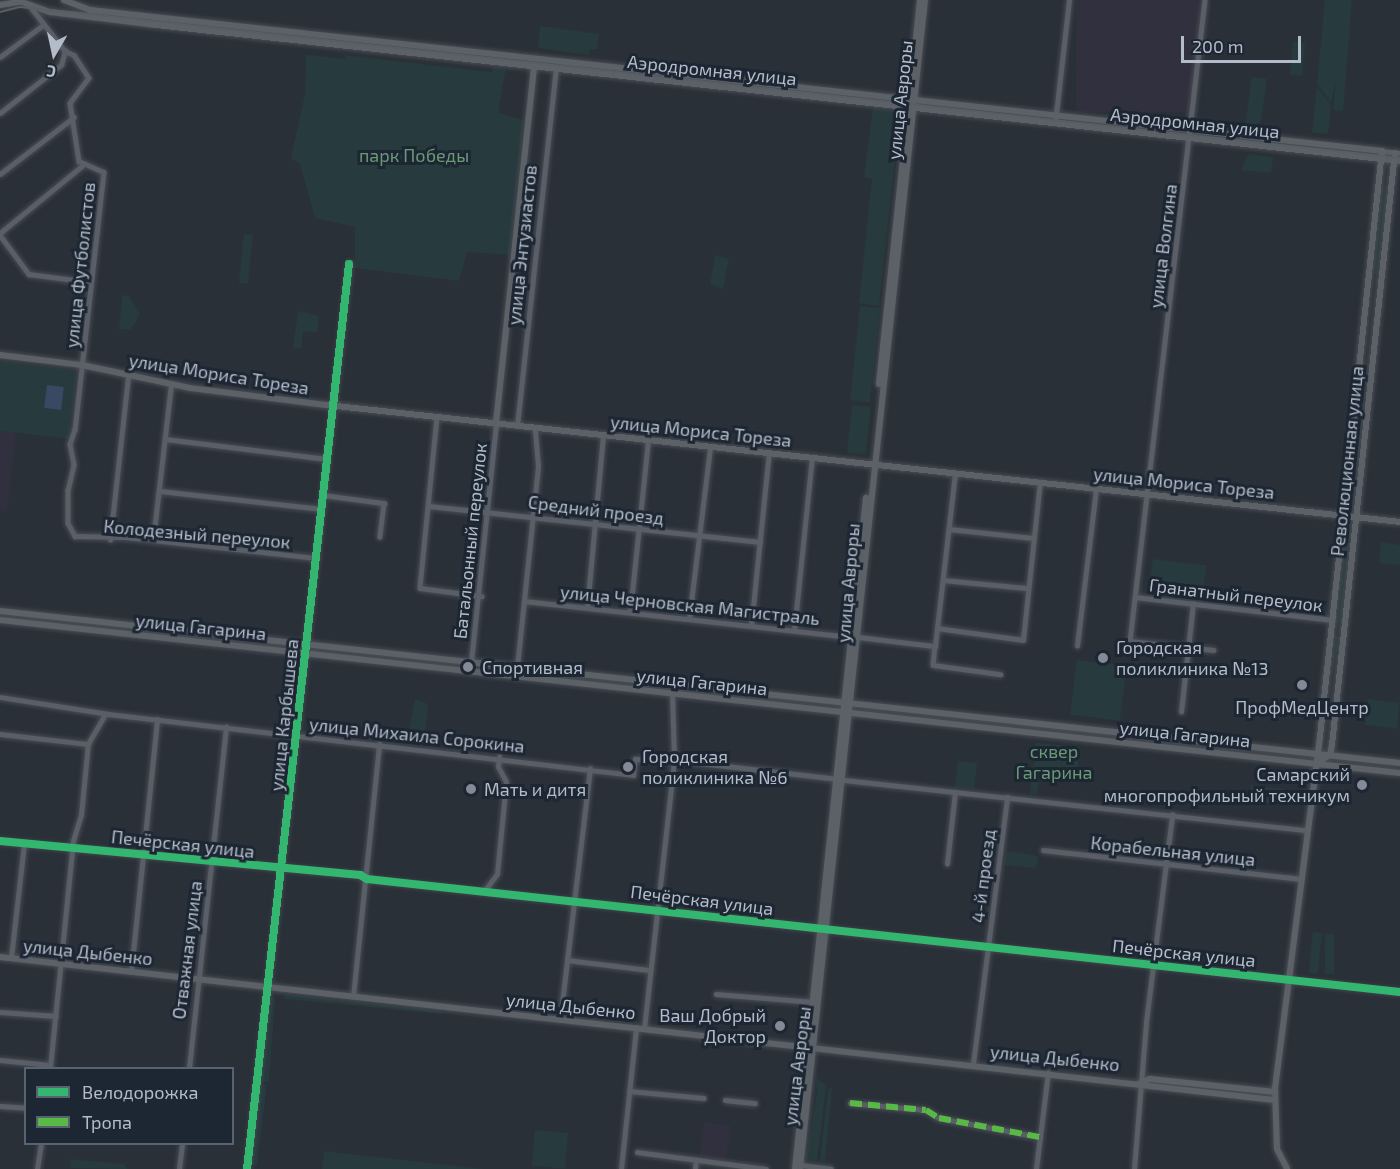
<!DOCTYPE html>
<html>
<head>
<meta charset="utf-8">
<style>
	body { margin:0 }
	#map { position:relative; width:1400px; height:1169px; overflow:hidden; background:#2a3038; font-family:"Exo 2",sans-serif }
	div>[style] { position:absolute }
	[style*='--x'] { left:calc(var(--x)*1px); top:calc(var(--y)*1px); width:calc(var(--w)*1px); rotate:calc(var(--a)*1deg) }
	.medical>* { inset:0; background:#31303e; transform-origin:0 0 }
	.green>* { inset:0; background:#273a3e; transform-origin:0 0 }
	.water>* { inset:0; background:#384963; transform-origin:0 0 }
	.roads { filter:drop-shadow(0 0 2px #484c53) drop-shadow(0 0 2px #484c53) }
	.minor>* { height:4.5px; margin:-2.25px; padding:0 2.25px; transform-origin:2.25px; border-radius:2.25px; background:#5a5e66 }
	.major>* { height:6px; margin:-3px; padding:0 3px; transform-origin:3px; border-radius:3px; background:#5c6168 }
	.tram>* { height:1.5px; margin:-0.75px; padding:0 0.75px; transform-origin:0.75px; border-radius:0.75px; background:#595d64 }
	.quiet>* { height:6px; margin-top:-3px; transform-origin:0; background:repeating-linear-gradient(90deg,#58b947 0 12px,transparent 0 18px) }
	.cycleway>* { height:8px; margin:-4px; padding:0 4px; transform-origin:4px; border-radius:4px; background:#33b770 }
	.dots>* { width:16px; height:16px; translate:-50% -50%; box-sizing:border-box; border:3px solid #1d2633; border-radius:50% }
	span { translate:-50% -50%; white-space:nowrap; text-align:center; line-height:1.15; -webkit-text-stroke:6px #1d2633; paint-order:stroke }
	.street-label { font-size:18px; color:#b4bcc9 }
	.park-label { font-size:18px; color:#6b9a76 }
	.poi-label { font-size:18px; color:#b4bcc9 }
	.left { translate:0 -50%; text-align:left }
	.right { translate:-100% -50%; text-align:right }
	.legend { position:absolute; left:24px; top:1067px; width:210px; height:78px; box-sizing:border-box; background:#1d2633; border:2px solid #59626f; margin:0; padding:8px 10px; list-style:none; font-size:18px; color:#b4bcc9 }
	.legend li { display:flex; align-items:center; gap:12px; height:30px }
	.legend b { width:30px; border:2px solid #59626f }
	.north { position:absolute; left:24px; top:24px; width:60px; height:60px; -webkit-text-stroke:4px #1d2633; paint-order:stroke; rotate:189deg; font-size:16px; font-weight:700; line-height:24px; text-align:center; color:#b4bcc9 }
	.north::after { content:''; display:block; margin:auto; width:21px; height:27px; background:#b4bcc9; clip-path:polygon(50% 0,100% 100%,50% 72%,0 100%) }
	.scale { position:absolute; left:1181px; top:36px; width:120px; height:27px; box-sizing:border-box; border:3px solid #b4bcc9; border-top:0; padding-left:8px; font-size:18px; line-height:21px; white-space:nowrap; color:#b4bcc9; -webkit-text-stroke:4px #1d2633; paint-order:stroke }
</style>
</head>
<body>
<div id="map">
	<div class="medical">
		<div style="left:1076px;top:0;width:122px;height:112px"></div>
		<div style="clip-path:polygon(0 430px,16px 432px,7px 512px,0 511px)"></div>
		<div style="left:704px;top:1122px;width:27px;height:35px;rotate:8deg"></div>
	</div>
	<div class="green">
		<div style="clip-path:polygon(1325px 0,1352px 0,1343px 111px,1333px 110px,1336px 82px,1331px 103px,1317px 84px)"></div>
		<div style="clip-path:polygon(540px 26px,599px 34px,597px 49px,590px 49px,589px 55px,538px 48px)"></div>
		<div style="left:1293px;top:42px;width:12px;height:33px;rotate:5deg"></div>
		<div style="clip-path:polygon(306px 55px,347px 59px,344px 55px,492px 72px,493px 66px,506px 68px,498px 113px,524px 120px,510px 255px,467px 252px,459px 281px,355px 268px,355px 227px,315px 218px,300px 164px,291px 158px,305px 94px)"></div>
		<div style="left:1252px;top:77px;width:15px;height:50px;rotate:8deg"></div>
		<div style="clip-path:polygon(1317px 87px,1331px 105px,1328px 134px,1312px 133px)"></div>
		<div style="clip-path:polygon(873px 108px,900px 112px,879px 306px,859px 303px,872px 179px,864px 177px)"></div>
		<div style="clip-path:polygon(1249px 154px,1273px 157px,1271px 173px,1241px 170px)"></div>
		<div style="clip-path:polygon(1384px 186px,1388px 189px,1378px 274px,1371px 273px,1380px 188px)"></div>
		<div style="left:244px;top:234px;width:9px;height:49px;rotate:6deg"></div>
		<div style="clip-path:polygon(715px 255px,729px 259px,723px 289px,710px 284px)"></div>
		<div style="clip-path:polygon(122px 295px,129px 296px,140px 314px,131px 330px,119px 329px)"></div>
		<div style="left:860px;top:306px;width:20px;height:95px;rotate:6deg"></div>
		<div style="clip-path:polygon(298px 311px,319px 316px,317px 333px,303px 331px,301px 349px,293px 348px)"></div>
		<div style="left:0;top:361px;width:77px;height:69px;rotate:7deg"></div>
		<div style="clip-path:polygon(1357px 404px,1364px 405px,1354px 505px,1345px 504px)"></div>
		<div style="left:852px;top:405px;width:19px;height:48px;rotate:6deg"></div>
		<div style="left:1343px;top:528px;width:9px;height:95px;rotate:6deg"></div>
		<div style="clip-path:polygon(1381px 542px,1400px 545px,1400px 565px,1379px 563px)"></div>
		<div style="left:1153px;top:559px;width:54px;height:29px;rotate:7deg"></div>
		<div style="clip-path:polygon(90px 624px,284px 645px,286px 646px,90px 626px)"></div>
		<div style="left:1333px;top:635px;width:8px;height:82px;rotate:14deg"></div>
		<div style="clip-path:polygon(314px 648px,505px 669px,507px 670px,314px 651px)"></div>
		<div style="left:1077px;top:660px;width:50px;height:55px;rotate:7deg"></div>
		<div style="clip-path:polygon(538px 673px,829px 704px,830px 705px,613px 685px,537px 676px)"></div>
		<div style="clip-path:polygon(415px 699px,428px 704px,425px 732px,421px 734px,409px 730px)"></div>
		<div style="left:1368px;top:699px;width:32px;height:26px;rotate:7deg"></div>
		<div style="clip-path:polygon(866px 708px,1304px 756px,1305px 757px,865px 711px)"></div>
		<div style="clip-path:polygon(1036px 743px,1080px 747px,1076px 783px,1039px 780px,1037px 794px,1030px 794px)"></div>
		<div style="left:958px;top:761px;width:19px;height:26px;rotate:6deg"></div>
		<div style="left:1251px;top:785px;width:34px;height:16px;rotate:7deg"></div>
		<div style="clip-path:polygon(1006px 851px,1038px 856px,1036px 868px,1004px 865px)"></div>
		<div style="left:1313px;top:932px;width:9px;height:41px;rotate:6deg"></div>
		<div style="left:1325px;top:934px;width:9px;height:40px"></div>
		<div style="clip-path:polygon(272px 992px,275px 1001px,269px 1082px,260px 1082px,267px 1001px)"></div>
		<div style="clip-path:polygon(284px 994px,442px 1011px,443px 1014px,285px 999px)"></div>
		<div style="clip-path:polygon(816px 1077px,826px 1086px,817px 1161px,806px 1159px,817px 1093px)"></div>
		<div style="left:259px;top:1084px;width:8px;height:81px;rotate:7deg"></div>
		<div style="clip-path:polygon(832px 1087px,825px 1162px,820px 1161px,828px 1091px)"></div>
		<div style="left:535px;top:1130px;width:33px;height:36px;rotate:5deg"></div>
		<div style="clip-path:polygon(324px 1151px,484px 1169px,322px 1169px)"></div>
		<div style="clip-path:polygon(70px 1159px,124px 1164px,127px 1169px,71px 1168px)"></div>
	</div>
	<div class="water">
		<div style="left:47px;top:385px;width:17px;height:23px;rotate:7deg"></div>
	</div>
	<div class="roads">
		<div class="minor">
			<div style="--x:1205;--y:0;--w:645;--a:96.67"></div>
			<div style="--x:1130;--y:641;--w:84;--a:6.1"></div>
			<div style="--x:30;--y:6;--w:57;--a:52.1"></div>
			<div style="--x:0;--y:57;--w:54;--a:-36.7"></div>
			<div style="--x:0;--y:113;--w:78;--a:-38.2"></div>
			<div style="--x:61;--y:65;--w:15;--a:-74"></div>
			<div style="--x:65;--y:51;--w:10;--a:24"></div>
			<div style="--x:74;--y:55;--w:27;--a:57"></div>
			<div style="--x:89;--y:78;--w:31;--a:127"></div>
			<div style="--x:70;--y:103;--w:59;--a:81.2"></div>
			<div style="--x:79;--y:161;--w:27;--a:24"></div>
			<div style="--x:104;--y:172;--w:259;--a:96.4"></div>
			<div style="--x:75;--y:429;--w:16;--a:108"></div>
			<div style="--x:70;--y:444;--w:21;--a:79"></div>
			<div style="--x:74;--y:465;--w:26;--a:103"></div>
			<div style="--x:68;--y:490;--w:33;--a:90"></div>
			<div style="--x:68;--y:523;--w:15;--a:62"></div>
			<div style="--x:75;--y:536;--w:51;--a:1.1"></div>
			<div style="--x:126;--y:537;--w:192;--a:6.3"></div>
			<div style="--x:1055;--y:123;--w:124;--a:-83.5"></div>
			<div style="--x:1382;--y:151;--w:18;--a:6"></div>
			<div style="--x:1382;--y:159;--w:18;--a:6"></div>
			<div style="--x:0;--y:174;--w:93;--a:-37.6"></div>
			<div style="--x:0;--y:233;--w:107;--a:-39.3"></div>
			<div style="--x:0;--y:235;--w:49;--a:53.4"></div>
			<div style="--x:29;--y:274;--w:62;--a:7.5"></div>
			<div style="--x:437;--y:417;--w:172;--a:95.7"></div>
			<div style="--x:420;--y:588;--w:62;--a:7.5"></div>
			<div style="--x:517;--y:426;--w:360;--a:-83.8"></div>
			<div style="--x:165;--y:439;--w:163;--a:7"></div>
			<div style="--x:160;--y:491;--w:163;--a:6.3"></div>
			<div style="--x:323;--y:495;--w:62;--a:7.5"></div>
			<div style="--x:384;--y:503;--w:34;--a:97"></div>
			<div style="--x:429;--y:506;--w:333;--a:6.2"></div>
			<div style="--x:949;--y:529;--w:84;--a:6.1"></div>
			<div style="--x:110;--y:540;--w:165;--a:-83.7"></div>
			<div style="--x:153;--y:540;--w:156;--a:-83.4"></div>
			<div style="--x:943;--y:580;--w:83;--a:5.5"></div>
			<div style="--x:1135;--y:597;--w:199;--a:6.6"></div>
			<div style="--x:524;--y:601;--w:330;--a:6.3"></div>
			<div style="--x:587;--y:608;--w:174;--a:-84.7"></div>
			<div style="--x:630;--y:612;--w:173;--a:-84"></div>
			<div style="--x:689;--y:619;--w:173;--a:-83"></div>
			<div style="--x:751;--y:626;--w:174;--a:-84.1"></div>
			<div style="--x:937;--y:628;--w:87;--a:7.9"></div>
			<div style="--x:1023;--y:640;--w:159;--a:-83.9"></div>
			<div style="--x:794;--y:631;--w:174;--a:-84.1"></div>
			<div style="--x:858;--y:637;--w:78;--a:6.7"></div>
			<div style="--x:935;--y:646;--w:19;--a:96"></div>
			<div style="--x:933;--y:665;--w:68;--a:7.7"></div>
			<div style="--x:935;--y:646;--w:174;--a:-83.4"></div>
			<div style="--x:1077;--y:646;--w:158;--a:-83.1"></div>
			<div style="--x:471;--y:662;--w:240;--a:-84"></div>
			<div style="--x:517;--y:667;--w:202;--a:-84"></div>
			<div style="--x:538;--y:466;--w:38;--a:-95"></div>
			<div style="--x:0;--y:697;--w:109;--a:8.9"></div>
			<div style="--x:108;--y:714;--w:529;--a:6.63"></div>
			<div style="--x:633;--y:775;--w:16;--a:-83"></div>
			<div style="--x:635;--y:759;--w:39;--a:1"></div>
			<div style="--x:674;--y:760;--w:165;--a:6.6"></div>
			<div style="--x:1181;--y:712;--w:109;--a:-83.7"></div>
			<div style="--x:0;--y:734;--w:89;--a:6.5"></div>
			<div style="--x:844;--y:780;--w:466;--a:6.2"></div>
			<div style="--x:0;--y:841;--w:362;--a:5.4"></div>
			<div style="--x:360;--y:875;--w:8;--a:30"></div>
			<div style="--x:367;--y:879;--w:1039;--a:6.24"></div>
			<div style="--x:1043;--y:850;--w:260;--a:6.4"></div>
			<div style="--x:947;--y:864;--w:72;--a:-83.7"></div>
			<div style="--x:485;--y:890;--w:20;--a:-53"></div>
			<div style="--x:497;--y:874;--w:92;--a:-84.4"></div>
			<div style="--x:506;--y:782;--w:17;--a:-118"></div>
			<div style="--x:498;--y:767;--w:10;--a:-84"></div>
			<div style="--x:11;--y:958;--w:115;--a:-83.5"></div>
			<div style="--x:567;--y:960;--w:84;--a:6.9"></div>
			<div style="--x:131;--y:972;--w:254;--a:-84.1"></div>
			<div style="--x:716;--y:994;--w:98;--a:4.7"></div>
			<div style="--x:353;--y:997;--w:254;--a:-84.1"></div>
			<div style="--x:0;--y:1012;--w:56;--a:4.1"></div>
			<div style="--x:560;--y:1020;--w:253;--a:-83.2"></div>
			<div style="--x:644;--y:1029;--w:271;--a:-83.6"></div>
			<div style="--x:674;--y:760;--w:66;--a:-91.7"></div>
			<div style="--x:0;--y:1060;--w:50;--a:5.7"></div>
			<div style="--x:973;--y:1064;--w:269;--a:-82.7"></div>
			<div style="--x:50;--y:1068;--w:228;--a:-84.2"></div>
			<div style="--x:73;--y:841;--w:27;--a:-73"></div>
			<div style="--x:81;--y:815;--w:71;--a:-84.4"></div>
			<div style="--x:88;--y:744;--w:34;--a:-60"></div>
			<div style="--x:189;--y:1068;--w:343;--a:-83.8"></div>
			<div style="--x:629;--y:1091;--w:75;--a:5.3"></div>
			<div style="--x:725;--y:1100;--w:30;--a:6"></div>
			<div style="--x:850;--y:1103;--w:76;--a:5.3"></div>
			<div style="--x:926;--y:1110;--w:15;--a:32"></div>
			<div style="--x:939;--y:1118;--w:103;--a:10.7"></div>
			<div style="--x:0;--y:1106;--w:26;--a:4"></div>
			<div style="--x:637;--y:1152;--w:130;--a:7.5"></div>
			<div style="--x:800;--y:1165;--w:31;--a:7"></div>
			<div style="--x:37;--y:1169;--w:25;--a:-81"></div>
			<div style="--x:179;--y:1169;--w:25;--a:-83"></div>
			<div style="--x:247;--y:1169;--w:911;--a:-83.57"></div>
			<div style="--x:621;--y:1169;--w:142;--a:-83.9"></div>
			<div style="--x:695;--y:1169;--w:9;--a:-84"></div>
			<div style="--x:1036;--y:1169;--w:97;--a:-82.9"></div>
			<div style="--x:1134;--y:1169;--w:147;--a:-85.3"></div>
			<div style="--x:1146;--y:1022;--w:209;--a:-82.8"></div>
		</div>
		<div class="major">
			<div style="--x:64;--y:0;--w:28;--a:21"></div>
			<div style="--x:90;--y:10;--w:1300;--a:6.23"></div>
			<div style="--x:1382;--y:151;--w:589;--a:96.04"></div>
			<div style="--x:1320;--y:737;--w:355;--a:97.3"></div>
			<div style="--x:1275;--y:1089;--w:60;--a:88.1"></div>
			<div style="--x:1277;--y:1149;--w:22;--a:63"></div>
			<div style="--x:22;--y:2;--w:30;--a:20"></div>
			<div style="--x:50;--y:12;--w:107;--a:7"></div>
			<div style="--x:156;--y:25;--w:1233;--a:6.24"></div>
			<div style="--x:0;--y:5;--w:19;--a:-9"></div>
			<div style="--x:0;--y:355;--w:83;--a:7"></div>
			<div style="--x:82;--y:365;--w:110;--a:12"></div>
			<div style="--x:190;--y:388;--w:138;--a:7.1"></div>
			<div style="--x:327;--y:405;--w:1079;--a:6.22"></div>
			<div style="--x:879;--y:384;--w:386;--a:-83.9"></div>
			<div style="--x:496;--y:423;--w:359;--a:-83.9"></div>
			<div style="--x:0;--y:611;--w:1408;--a:6.2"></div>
			<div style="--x:0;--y:620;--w:1408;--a:6.24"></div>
			<div style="--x:1316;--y:764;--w:17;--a:-33"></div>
			<div style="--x:1330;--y:755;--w:10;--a:-79"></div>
			<div style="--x:1332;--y:745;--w:595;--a:-83.93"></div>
			<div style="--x:0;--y:957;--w:1282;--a:6.4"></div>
			<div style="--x:1140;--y:1083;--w:11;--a:-22"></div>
			<div style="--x:1150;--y:1079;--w:126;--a:5.9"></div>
			<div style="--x:795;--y:1169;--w:675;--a:-83.96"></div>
			<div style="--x:800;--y:1169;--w:1176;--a:-83.9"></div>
		</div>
	</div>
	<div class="tram">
		<div style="--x:0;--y:12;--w:21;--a:-14"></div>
		<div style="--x:20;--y:7;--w:60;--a:5.7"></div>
		<div style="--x:80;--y:13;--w:1328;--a:6.27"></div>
	</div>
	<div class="quiet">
		<div style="--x:850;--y:1103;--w:76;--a:5.3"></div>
		<div style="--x:926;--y:1110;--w:15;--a:32"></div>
		<div style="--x:939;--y:1118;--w:103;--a:10.7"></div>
	</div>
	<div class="cycleway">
		<div style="--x:0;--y:841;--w:362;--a:5.4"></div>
		<div style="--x:360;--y:875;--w:8;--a:30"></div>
		<div style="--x:367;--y:879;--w:1039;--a:6.24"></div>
		<div style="--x:247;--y:1169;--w:911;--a:-83.57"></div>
	</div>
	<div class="dots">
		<div style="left:1103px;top:658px;background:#848b96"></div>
		<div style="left:468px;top:667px;background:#848b96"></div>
		<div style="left:1302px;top:685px;background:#848b96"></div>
		<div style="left:628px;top:767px;background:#848b96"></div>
		<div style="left:1362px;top:785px;background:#848b96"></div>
		<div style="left:471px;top:789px;background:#848b96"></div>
		<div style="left:780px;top:1026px;background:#848b96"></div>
	</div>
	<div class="street-label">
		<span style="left:712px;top:70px;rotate:6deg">Аэродромная улица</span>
		<span style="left:900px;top:100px;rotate:-84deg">улица Авроры</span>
		<span style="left:1195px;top:123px;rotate:6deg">Аэродромная улица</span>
		<span style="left:522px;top:245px;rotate:-84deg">улица Энтузиастов</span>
		<span style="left:1163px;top:246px;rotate:-83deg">улица Волгина</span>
		<span style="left:80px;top:265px;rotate:-84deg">улица Футболистов</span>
		<span style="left:219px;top:374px;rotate:9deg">улица Мориса Тореза</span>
		<span style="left:701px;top:431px;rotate:6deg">улица Мориса Тореза</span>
		<span style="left:1347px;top:461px;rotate:-84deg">Революционная улица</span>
		<span style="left:1184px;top:483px;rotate:6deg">улица Мориса Тореза</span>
		<span style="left:596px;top:510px;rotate:7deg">Средний проезд</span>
		<span style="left:197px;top:534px;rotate:5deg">Колодезный переулок</span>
		<span style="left:470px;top:541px;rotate:-84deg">Батальонный переулок</span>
		<span style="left:848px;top:583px;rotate:-85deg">улица Авроры</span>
		<span style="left:1236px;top:595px;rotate:7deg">Гранатный переулок</span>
		<span style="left:690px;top:605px;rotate:6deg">улица Черновская Магистраль</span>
		<span style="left:201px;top:627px;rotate:6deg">улица Гагарина</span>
		<span style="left:702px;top:682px;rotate:6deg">улица Гагарина</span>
		<span style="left:284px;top:715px;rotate:-84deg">улица Карбышева</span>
		<span style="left:1185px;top:734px;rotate:6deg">улица Гагарина</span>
		<span style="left:417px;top:735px;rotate:6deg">улица Михаила Сорокина</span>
		<span style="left:183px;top:844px;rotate:6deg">Печёрская улица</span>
		<span style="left:1173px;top:851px;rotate:6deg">Корабельная улица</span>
		<span style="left:983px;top:876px;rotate:-83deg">4-й проезд</span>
		<span style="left:702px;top:900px;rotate:7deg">Печёрская улица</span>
		<span style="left:187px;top:950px;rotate:-83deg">Отважная улица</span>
		<span style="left:88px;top:952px;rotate:6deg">улица Дыбенко</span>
		<span style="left:1184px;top:953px;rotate:6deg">Печёрская улица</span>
		<span style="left:571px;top:1006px;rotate:6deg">улица Дыбенко</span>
		<span style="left:1055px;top:1058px;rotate:6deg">улица Дыбенко</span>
		<span style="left:797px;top:1066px;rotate:-83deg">улица Авроры</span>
	</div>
	<div class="park-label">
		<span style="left:414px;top:155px">парк Победы</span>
		<span style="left:1054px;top:762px">сквер<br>Гагарина</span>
	</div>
	<div class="poi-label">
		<span class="left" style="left:1116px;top:658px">Городская<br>поликлиника №13</span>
		<span class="left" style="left:482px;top:667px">Спортивная</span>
		<span style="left:1302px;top:707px">ПрофМедЦентр</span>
		<span class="left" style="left:642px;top:767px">Городская<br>поликлиника №6</span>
		<span class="right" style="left:1350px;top:785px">Самарский<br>многопрофильный техникум</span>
		<span class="left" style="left:484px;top:789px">Мать и дитя</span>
		<span class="right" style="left:766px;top:1026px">Ваш Добрый<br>Доктор</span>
	</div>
	<ul class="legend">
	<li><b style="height:8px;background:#33b770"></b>Велодорожка</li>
	<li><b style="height:8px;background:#58b947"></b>Тропа</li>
	</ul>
	<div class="north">С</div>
	<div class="scale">200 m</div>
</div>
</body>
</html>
